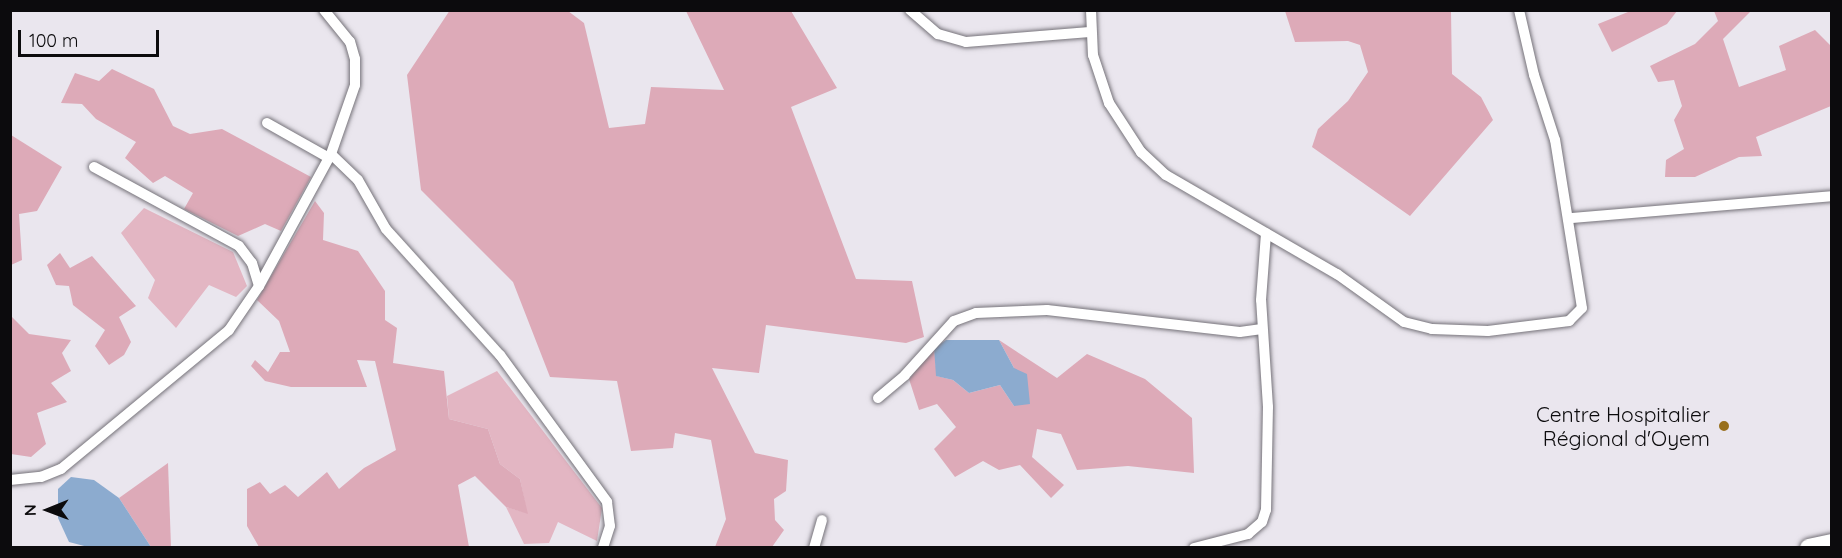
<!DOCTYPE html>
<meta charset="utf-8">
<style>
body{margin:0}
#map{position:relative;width:1842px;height:558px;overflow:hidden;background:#eae6ee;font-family:Quicksand,sans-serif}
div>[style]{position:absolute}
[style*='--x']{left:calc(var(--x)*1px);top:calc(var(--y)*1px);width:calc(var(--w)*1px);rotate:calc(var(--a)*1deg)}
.green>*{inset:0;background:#e3b6c3}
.forest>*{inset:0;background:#ddaab8}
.water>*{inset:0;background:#8cabcf}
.roads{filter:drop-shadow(0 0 2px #76737a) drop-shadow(0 0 2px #76737a)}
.street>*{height:10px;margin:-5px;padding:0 5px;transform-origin:5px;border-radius:5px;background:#fff}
.primary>*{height:18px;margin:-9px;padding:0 9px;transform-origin:9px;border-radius:9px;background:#fff}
.dots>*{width:16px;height:16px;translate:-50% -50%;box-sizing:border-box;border:3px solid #eae6ee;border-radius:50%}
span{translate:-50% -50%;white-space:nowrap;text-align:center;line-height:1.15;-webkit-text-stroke:4.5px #eae6ee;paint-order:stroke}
.poi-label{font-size:21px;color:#0c0b0d}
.right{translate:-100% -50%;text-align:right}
.frame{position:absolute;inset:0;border:12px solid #0c0b0d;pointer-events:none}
.north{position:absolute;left:18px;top:480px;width:60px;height:60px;-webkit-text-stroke:4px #eae6ee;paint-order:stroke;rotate:269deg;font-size:16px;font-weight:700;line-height:24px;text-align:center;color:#0c0b0d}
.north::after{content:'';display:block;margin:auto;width:21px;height:27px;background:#0c0b0d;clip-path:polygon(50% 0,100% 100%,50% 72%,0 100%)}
.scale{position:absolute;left:18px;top:30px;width:141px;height:27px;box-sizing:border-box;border:3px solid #0c0b0d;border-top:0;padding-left:8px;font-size:18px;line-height:21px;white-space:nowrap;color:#0c0b0d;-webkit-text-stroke:4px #eae6ee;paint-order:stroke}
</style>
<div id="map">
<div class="green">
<i style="clip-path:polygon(144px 208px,233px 252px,247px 286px,236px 297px,209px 285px,176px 328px,148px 298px,155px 280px,121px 233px)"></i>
<i style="clip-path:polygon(497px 371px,602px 508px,597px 541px,558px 522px,549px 543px,524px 544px,506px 507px,527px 513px,520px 479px,500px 464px,488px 429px,449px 419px,447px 396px)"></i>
</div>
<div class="forest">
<i style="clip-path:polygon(450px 10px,568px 11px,584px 23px,609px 128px,645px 124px,651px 87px,724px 90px,686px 11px,791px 11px,837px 88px,791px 107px,856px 279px,912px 281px,924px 337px,906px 343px,766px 325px,759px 373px,712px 368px,755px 453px,788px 460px,786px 491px,774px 499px,775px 520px,784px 530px,772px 547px,715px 547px,726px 519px,711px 440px,675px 433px,673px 448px,631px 451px,617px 381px,550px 377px,513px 282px,421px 190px,407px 75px)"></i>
<i style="clip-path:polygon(1633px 10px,1677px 11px,1667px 24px,1612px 52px,1598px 24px)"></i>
<i style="clip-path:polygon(1285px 11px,1451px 11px,1452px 74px,1481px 97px,1493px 120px,1410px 216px,1312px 147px,1318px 129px,1348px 101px,1368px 72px,1360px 45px,1348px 41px,1295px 42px)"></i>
<i style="clip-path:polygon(1714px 11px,1750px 12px,1723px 39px,1739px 87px,1786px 70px,1779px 46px,1815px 30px,1831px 46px,1831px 106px,1756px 137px,1762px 156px,1739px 157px,1695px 177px,1665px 177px,1666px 160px,1684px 149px,1674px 120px,1682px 106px,1674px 80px,1658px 82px,1650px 66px,1695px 44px,1718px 21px)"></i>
<i style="clip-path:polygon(112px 69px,154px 89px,173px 126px,190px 134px,222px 129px,311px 177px,281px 231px,265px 224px,238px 236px,184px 209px,193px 193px,165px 176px,153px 183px,125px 158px,136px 142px,96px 119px,82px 104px,61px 103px,75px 73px,99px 81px)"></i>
<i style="clip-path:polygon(11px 135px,62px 167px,37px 211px,19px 214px,22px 260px,11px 265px)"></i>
<i style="clip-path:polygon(315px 201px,324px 213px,323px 240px,358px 251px,385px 291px,385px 320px,397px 328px,393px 363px,444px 371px,449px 419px,488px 429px,500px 464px,520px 479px,528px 514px,506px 507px,475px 476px,458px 485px,469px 547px,259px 547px,247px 526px,247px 489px,260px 482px,270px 494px,285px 485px,298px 497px,327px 472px,339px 489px,364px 468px,396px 450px,375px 361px,357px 360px,367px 387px,291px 387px,265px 381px,251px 366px,255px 360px,268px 372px,280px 352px,290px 352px,279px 321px,257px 300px)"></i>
<i style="clip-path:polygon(60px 253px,70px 268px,92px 256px,136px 306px,119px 317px,131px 342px,124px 355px,109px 365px,95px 346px,105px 330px,73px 305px,69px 286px,56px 285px,47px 265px)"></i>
<i style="clip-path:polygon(11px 316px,29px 334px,71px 340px,62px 353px,71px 371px,51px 383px,67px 402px,37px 413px,46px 444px,31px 457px,11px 454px)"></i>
<i style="clip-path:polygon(999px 340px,1057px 378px,1087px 354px,1145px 379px,1192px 418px,1194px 473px,1128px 466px,1077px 470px,1061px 434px,1037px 429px,1032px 457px,1064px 485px,1051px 498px,1020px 465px,999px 470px,983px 461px,955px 477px,934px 449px,956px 427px,937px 404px,919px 410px,909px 379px,934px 348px,937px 376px,953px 380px,969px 393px,1000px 385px,1014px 406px,1014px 368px)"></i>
<i style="clip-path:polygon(168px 463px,171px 547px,151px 547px,119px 498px)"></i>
</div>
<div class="water">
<i style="clip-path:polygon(946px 340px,999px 340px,1014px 368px,1027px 374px,1030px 404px,1014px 406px,1000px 385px,969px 393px,953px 380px,936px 376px,934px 348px)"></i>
<i style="clip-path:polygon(71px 477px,94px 480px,119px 498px,151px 547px,88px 547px,69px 542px,58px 518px,58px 489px)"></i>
</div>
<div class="roads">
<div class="street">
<i style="--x:910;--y:10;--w:37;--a:41"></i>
<i style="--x:938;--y:34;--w:29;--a:16"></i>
<i style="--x:966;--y:42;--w:124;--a:-4.6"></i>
<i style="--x:1091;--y:10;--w:45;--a:87.5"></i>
<i style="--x:1093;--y:55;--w:51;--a:71.6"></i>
<i style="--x:1109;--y:103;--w:59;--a:56.9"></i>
<i style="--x:1141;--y:152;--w:34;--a:43"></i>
<i style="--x:1166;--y:175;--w:198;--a:30.1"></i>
<i style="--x:1337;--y:274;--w:82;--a:35.6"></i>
<i style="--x:1404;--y:322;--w:29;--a:14"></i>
<i style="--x:1432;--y:329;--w:56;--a:2"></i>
<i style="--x:1488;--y:331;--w:82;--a:-7"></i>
<i style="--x:1569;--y:321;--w:18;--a:-45"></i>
<i style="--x:1582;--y:308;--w:170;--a:-99.1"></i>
<i style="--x:1555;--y:140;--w:68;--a:-107.9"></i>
<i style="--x:1534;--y:75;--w:67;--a:-103"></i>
<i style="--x:267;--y:123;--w:71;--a:29.4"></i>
<i style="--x:331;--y:154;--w:37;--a:44"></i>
<i style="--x:358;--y:180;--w:56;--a:60.3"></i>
<i style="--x:386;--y:229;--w:170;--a:47.9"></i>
<i style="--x:500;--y:355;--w:182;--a:53.9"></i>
<i style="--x:607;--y:502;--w:24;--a:83"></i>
<i style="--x:610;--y:526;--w:23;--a:108"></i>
<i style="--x:94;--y:167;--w:165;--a:28.6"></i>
<i style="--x:239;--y:246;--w:21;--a:53"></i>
<i style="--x:252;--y:263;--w:24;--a:73"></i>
<i style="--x:1571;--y:218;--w:262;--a:-4.8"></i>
<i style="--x:878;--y:398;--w:35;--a:-40"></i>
<i style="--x:905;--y:375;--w:73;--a:-47.8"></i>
<i style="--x:954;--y:321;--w:23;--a:-20"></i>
<i style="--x:976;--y:313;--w:71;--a:-2.4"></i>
<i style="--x:1047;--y:310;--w:194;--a:6.5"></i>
<i style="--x:1240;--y:332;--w:22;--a:-8"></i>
<i style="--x:10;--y:480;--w:31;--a:-6"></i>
<i style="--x:41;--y:477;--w:22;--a:-22"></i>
<i style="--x:61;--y:469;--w:218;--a:-39.6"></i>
<i style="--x:229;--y:330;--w:53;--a:-55.7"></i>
<i style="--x:259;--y:286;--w:150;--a:-61.4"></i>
<i style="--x:331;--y:154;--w:73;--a:-70.8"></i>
<i style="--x:355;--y:85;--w:26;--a:-90"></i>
<i style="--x:355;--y:59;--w:18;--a:-106"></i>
<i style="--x:350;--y:42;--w:41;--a:-129.1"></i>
<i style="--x:814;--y:548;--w:29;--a:-74"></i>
<i style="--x:1194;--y:548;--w:56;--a:-14.5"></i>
<i style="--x:1248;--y:534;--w:18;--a:-41"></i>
<i style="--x:1262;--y:522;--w:13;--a:-72"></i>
<i style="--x:1266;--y:510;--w:103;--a:-88.9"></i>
<i style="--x:1268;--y:407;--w:107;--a:-93.7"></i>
<i style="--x:1261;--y:300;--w:67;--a:-85.7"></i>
</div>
<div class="primary">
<i style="--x:1809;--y:548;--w:24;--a:-12"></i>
</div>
</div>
<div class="dots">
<i style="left:1724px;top:426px;background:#986f1c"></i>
</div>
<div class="poi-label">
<span class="right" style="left:1710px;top:426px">Centre Hospitalier<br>Régional d'Oyem</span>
</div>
<div class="frame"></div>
<div class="north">N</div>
<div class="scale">100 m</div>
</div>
